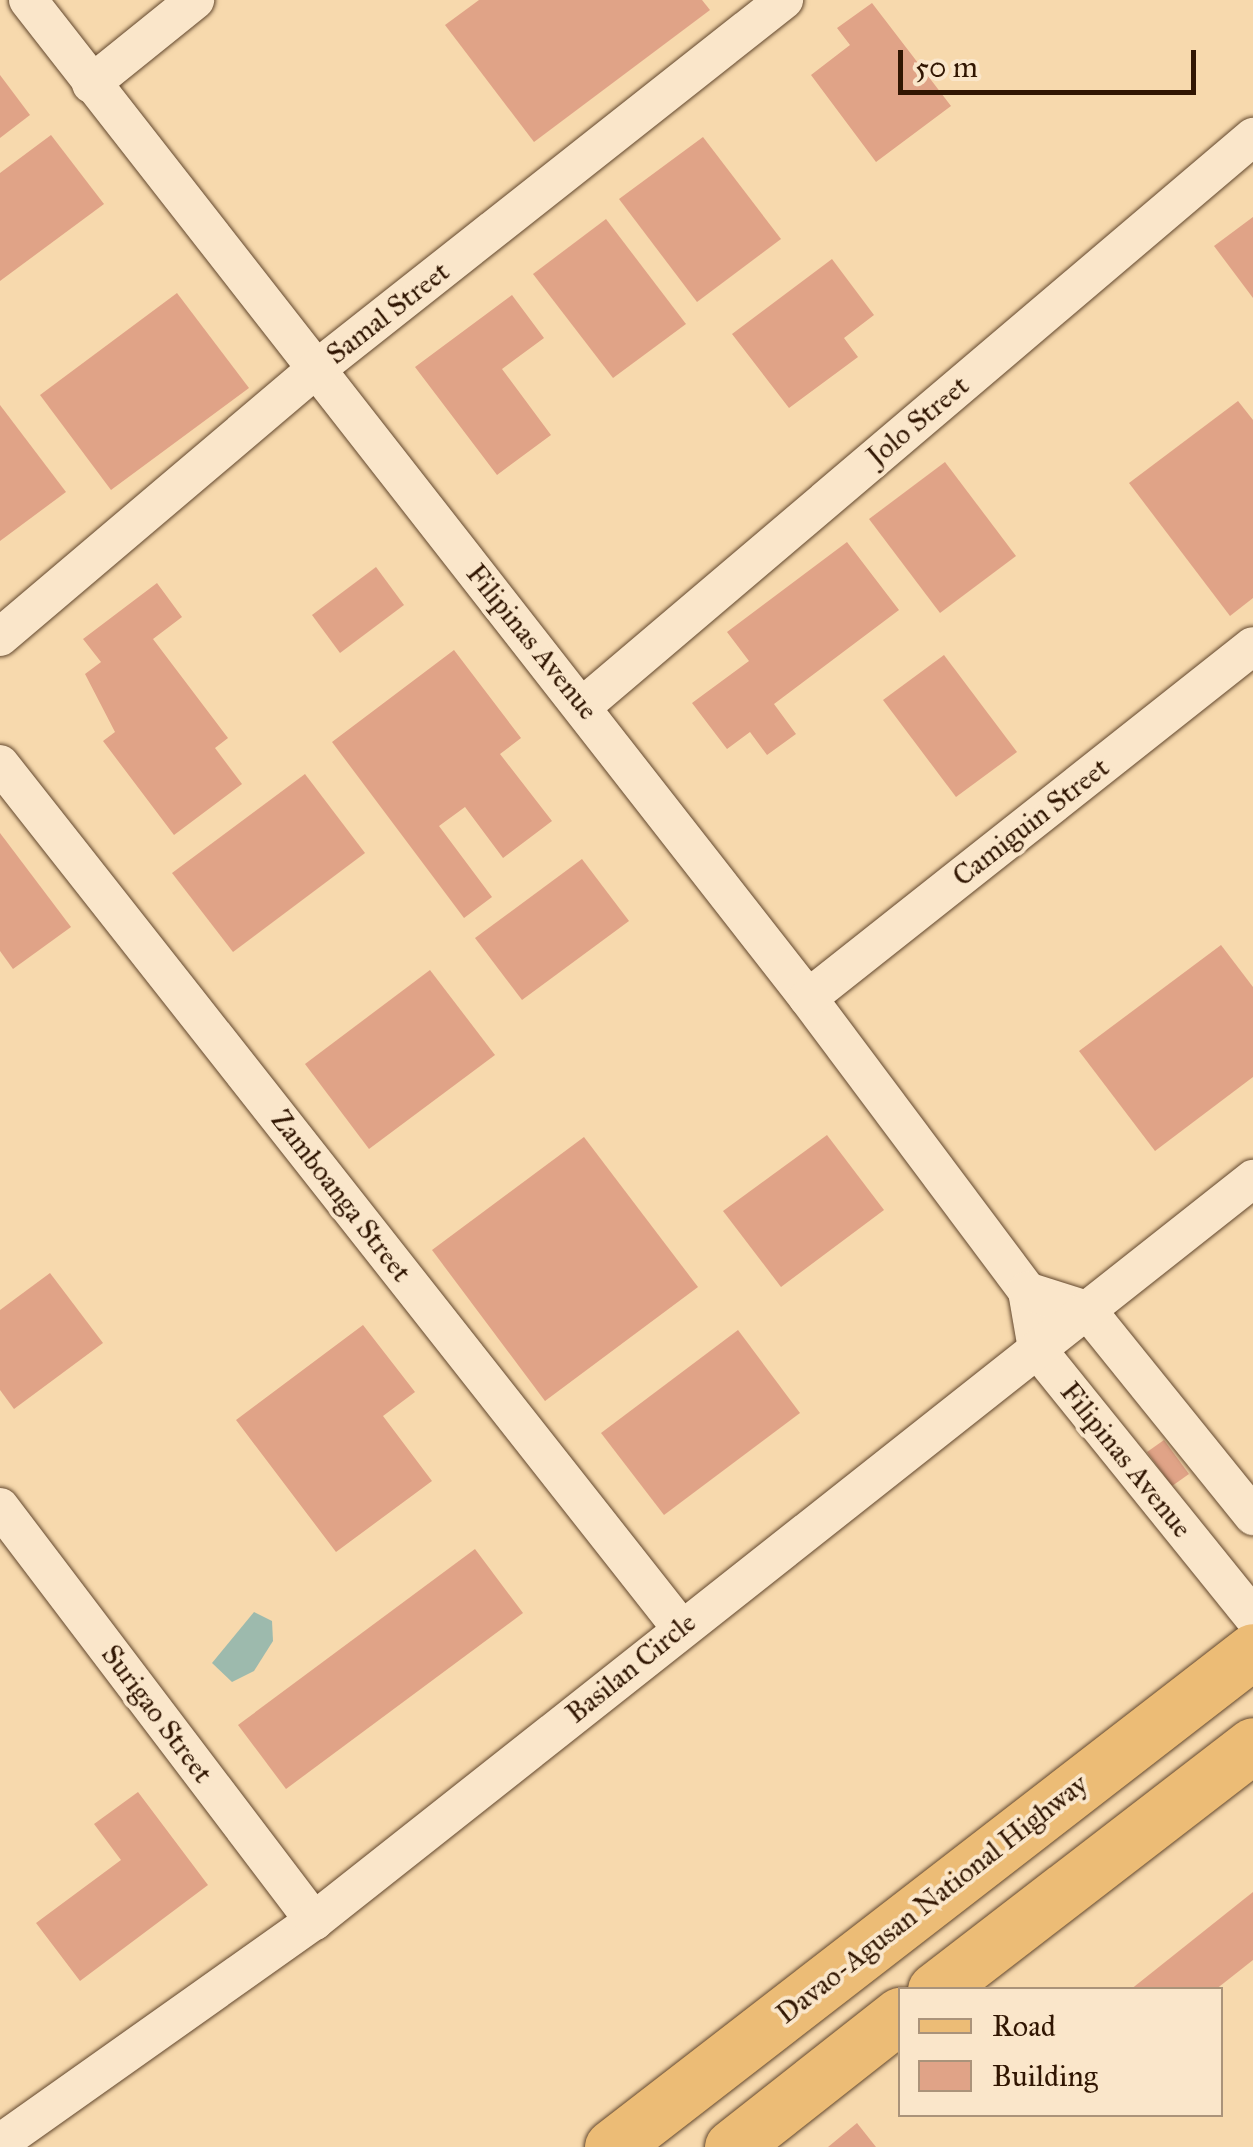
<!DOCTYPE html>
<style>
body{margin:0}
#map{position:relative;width:1253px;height:2147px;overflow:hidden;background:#f7d9ad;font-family:"IM FELL Great Primer",serif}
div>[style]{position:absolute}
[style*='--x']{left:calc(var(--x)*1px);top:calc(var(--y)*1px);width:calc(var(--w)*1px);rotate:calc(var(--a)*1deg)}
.water>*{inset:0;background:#9dbaad}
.building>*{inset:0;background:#e0a387}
.roads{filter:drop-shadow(0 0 2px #62472d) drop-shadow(0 0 2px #62472d)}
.street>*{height:38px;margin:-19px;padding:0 19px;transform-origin:19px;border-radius:19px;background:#fae6ca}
.primary>*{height:55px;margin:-27.5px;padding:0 27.5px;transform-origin:27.5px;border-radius:27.5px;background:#ecbc76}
span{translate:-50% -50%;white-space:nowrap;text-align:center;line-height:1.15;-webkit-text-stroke:8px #fae6ca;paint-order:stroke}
.street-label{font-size:28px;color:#311602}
.legend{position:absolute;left:898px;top:1987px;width:325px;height:130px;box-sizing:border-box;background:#fae6ca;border:2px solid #aa937a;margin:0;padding:12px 18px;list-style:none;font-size:30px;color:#311602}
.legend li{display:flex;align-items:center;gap:20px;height:50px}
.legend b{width:50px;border:2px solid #aa937a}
.scale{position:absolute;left:898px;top:50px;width:298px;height:45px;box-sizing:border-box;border:5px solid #311602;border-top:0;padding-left:12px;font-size:30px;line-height:35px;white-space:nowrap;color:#311602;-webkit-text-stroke:8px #fae6ca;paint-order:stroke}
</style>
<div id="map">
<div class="water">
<i style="clip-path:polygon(254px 1612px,272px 1621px,273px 1641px,254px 1671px,232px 1682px,212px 1663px)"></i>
</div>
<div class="building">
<i style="clip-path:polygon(479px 0,702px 0,710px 10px,534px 142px,445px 25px)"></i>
<i style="clip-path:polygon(872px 3px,951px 106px,876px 162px,811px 75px,850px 45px,837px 28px)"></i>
<i style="clip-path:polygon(0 75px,30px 115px,0 138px)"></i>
<i style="clip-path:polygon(51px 135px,104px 204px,0 281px,0 173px)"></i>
<i style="clip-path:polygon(703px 137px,781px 239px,697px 302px,619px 199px)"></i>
<i style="clip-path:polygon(1253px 217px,1253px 298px,1214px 246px)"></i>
<i style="clip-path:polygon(606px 219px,686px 324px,613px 378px,533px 274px)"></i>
<i style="clip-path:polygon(832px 259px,874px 315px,844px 338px,858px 357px,789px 408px,732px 334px)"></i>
<i style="clip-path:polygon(177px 293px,249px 388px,111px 490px,40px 395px)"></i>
<i style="clip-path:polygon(512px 295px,544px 338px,502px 369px,551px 435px,497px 475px,415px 367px)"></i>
<i style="clip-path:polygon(1238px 401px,1253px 420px,1253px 598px,1230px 616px,1129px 483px)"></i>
<i style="clip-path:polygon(0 405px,66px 492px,0 541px)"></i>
<i style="clip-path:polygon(945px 462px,1016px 556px,940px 613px,869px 519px)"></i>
<i style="clip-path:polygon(847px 542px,899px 610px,774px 704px,796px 734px,767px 755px,750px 732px,727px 749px,692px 703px,749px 661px,727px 632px)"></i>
<i style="clip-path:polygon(376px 567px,404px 605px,340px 653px,312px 615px)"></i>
<i style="clip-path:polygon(157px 583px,182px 617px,153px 639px,228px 738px,215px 748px,242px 784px,174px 835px,103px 741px,115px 732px,85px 674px,101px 662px,83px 639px)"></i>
<i style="clip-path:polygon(454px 650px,521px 738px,500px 754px,552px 821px,503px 858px,465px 807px,439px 826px,492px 897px,464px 918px,332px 742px)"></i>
<i style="clip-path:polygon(944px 655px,1017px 752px,956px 797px,883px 700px)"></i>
<i style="clip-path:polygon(305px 774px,365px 853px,233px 952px,172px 873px)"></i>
<i style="clip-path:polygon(0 833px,71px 927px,13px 969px,0 951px)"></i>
<i style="clip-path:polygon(582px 859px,629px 921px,522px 1000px,475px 938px)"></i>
<i style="clip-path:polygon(1221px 945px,1253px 987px,1253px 1077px,1155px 1151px,1079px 1051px)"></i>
<i style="clip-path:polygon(430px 970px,495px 1055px,369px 1149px,305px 1064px)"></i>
<i style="clip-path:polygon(827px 1135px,884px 1210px,781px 1287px,723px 1211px)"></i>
<i style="clip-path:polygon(584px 1137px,698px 1287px,545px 1401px,432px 1250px)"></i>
<i style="clip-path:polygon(50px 1273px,103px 1343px,14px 1409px,0 1390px,0 1310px)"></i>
<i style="clip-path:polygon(363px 1325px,415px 1392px,383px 1416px,432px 1481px,336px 1552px,236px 1420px)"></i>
<i style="clip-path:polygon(738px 1330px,800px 1413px,664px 1515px,601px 1433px)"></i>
<i style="clip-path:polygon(1164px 1440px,1189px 1474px,1172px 1486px,1147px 1452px)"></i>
<i style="clip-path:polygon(475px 1549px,523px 1613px,286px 1789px,238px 1725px)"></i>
<i style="clip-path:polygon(138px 1792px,208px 1885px,80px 1981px,36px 1923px,121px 1860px,94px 1824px)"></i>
<i style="clip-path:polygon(1253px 1892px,1253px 1960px,1215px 1990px,1130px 1990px)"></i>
<i style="clip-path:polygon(857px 2123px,876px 2147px,828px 2147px)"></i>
</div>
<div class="roads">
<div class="street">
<i style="--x:28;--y:0;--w:1267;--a:51.99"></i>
<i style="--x:808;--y:998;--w:366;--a:53.2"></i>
<i style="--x:1027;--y:1291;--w:59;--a:80.2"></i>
<i style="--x:1037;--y:1349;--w:344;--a:51.1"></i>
<i style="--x:91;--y:84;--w:134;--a:-38.9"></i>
<i style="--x:0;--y:637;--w:412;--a:-40.3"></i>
<i style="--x:314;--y:371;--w:599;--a:-38.29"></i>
<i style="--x:584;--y:705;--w:878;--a:-40.33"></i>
<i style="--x:0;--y:764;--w:1100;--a:51.76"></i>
<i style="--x:808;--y:998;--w:567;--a:-38.34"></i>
<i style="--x:1027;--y:1291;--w:63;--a:17.6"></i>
<i style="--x:1087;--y:1310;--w:265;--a:51.1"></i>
<i style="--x:0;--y:1507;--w:520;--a:52.82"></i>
<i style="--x:0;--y:2143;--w:385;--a:-35.3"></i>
<i style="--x:314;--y:1921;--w:1197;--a:-38.32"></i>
</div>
<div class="primary">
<i style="--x:935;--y:1990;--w:401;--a:-37.6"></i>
<i style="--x:612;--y:2147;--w:810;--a:-37.73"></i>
<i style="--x:732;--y:2147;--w:214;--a:-38.2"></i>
</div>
</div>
<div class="street-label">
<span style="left:388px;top:313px;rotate:-38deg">Samal Street</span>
<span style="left:918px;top:421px;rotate:-40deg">Jolo Street</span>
<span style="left:532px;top:642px;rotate:51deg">Filipinas Avenue</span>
<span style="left:1031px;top:822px;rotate:-38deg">Camiguin Street</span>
<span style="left:341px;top:1196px;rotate:52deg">Zamboanga Street</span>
<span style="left:1126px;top:1460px;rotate:51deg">Filipinas Avenue</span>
<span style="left:631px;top:1668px;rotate:-39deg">Basilan Circle</span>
<span style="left:157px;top:1714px;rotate:53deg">Surigao Street</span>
<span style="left:932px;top:1899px;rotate:-38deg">Davao-Agusan National Highway</span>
</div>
<ul class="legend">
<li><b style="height:12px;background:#ecbc76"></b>Road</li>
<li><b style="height:28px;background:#e0a387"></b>Building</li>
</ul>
<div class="scale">50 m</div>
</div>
